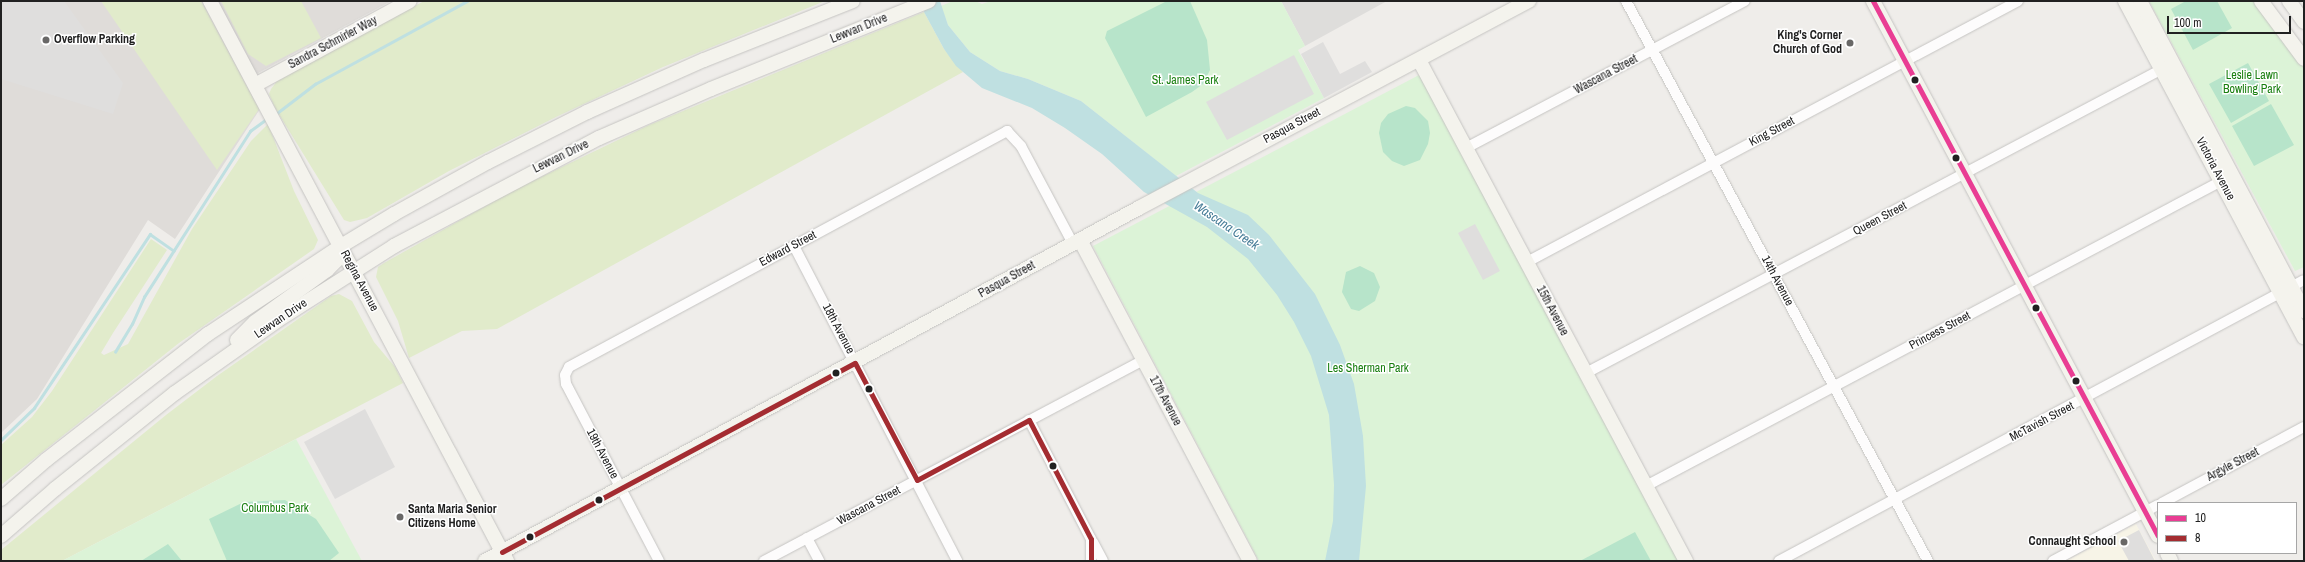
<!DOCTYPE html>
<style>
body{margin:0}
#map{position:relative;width:2305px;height:562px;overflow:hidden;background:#efedea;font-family:"Archivo Narrow",sans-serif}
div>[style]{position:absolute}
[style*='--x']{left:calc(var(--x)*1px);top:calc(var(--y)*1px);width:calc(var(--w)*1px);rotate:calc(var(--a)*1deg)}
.residential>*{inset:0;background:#dedddb}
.education>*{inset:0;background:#f7f4e7}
.airport>*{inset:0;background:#dfdcd9}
.grass>*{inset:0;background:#e1ebcb}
.park>*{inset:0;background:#dcf3d7}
.pitch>*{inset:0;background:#b7e4ca}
.parking>*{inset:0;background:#dfdedd}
.water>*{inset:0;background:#bfe0e1}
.stream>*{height:2.5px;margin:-1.25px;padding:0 1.25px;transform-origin:1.25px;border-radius:1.25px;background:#bfe0e1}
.roads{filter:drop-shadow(0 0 1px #c5c4c2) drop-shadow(0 0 1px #c5c4c2)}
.street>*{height:10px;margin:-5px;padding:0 5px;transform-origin:5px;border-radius:5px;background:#fdfcfc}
.secondary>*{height:14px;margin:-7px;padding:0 7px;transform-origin:7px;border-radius:7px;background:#f4f3ed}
.bus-1>*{height:5px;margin:-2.5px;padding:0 2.5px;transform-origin:2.5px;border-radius:2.5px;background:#e93d93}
.bus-2>*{height:5px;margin:-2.5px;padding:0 2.5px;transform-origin:2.5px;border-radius:2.5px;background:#a42c31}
.dots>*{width:11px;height:11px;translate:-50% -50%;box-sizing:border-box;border:2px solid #fff;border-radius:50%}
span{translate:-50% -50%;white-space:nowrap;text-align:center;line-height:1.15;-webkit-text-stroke:3px #fff;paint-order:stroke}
.street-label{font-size:12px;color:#212121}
.poi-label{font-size:12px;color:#212121;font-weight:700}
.right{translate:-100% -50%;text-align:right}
.left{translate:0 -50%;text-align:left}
.park-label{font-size:12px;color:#197f10}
.water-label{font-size:13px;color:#467c97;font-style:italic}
.frame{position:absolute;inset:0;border:2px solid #212121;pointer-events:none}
.legend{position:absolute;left:2157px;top:502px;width:140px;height:52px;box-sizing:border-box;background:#fff;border:1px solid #a6a6a6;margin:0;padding:5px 7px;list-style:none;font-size:12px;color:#212121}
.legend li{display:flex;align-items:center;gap:8px;height:20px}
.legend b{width:20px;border:1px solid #a6a6a6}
.scale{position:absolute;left:2167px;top:16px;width:124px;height:18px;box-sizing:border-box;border:2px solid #212121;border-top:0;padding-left:5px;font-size:12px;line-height:14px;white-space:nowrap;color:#212121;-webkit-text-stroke:3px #fff;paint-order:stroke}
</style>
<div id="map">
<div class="residential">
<i style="clip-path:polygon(1281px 1px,1387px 1px,1305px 46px)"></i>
</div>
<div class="education">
<i style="clip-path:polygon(2136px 524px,2156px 561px,2066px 561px)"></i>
</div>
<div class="airport">
<i style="clip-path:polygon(1px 1px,391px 1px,245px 80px,260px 109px,175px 239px,148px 220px,37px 399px,1px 433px)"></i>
</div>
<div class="grass">
<i style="clip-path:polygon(101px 1px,201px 1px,259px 109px,217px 170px)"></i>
<i style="clip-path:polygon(221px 1px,301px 1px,321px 38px,266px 66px,248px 54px)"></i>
<i style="clip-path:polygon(424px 1px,825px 1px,663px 67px,556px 117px,449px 171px,367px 218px,350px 222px,344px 220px,275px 108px,269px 94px,271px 89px,277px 81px)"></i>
<i style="clip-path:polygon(924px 12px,944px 49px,963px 72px,497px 329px,462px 331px,409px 358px,398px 321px,376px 277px,378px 267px,384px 263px,512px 191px,649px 125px)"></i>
<i style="clip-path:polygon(268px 124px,294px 191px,318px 240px,314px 249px,179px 343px,1px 485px,1px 445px,32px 417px,52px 391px,151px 239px,167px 250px,113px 333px,101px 353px,104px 355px,128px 344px,192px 229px,251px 141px)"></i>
<i style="clip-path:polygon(339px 294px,352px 301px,374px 342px,395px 367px,403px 383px,62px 561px,1px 561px,1px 550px,166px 415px,217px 376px,331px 296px)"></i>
</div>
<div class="park">
<i style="clip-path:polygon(953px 1px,975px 1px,982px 4px,991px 1px,1281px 1px,1305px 46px,1298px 50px,1324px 98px,1176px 176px,1081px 101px,1028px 79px,1000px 71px,970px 52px,948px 25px,941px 6px)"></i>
<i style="clip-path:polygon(2149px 1px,2254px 1px,2304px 68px,2304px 267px,2295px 271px)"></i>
<i style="clip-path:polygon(1421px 74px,1682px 561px,1259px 561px,1093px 246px)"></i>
<i style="clip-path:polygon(296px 439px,362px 561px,62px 561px)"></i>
</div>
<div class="pitch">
<i style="clip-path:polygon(1167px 1px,1190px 1px,1207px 40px,1210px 70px,1203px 84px,1192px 92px,1146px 117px,1105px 38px,1107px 31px)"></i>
<i style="clip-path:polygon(2186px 1px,2217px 1px,2232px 28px,2193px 50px,2171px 9px)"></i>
<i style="clip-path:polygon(2248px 63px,2269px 101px,2231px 123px,2209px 84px)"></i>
<i style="clip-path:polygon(2271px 104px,2294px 145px,2254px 166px,2232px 126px)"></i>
<i style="clip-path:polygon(1406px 106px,1415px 108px,1428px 121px,1430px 133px,1428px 144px,1420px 160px,1404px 166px,1392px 161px,1383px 152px,1379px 133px,1381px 123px,1388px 114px)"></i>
<i style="clip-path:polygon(1360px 266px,1374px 273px,1380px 287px,1375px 301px,1359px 311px,1351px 309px,1342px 292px,1346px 272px)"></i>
<i style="clip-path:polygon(285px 500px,316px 519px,339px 553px,329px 561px,227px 561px,209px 519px,244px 502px)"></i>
<i style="clip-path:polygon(1635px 532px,1651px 561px,1580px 561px)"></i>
<i style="clip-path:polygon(168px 544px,182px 561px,141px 561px)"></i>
</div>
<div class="parking">
<i style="clip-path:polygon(1px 1px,64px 1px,123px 83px,113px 114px,1px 79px)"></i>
<i style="clip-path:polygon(1323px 42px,1340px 74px,1365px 61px,1372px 72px,1324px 98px,1301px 54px)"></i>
<i style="clip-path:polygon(1294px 55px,1314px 94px,1227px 140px,1206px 102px)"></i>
<i style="clip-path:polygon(1475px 224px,1500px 271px,1483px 280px,1458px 233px)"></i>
<i style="clip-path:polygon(365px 409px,395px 467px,335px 499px,304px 442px)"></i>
<i style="clip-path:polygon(2139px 530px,2155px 561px,2129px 561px,2118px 541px)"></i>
</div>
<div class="water">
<i style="clip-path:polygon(922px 1px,940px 1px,948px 25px,970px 52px,1000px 71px,1028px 79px,1081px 101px,1198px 193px,1248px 215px,1269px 235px,1315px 294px,1340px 345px,1354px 384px,1363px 436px,1366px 486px,1359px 561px,1325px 561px,1333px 521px,1334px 485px,1329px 415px,1311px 356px,1294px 322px,1277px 295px,1248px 259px,1207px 227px,1144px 192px,1102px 154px,1065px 128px,1032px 108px,982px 88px,956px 66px,944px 49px,924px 12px)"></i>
</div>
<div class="stream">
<i style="--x:277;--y:113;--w:48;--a:-37.3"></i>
<i style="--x:315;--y:84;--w:173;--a:-28.6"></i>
<i style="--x:115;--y:352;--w:33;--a:-59"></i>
<i style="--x:132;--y:324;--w:30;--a:-66"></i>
<i style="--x:144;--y:297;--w:197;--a:-57.4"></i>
<i style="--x:250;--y:131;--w:19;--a:-36"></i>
<i style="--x:1;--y:440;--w:46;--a:-44.1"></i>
<i style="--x:34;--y:408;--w:209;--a:-56.3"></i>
<i style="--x:150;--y:234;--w:29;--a:35"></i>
</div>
<div class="roads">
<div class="street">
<i style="--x:1626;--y:1;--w:636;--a:61.66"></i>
<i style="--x:1466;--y:148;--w:315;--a:-27.8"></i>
<i style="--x:794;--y:246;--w:355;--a:62.6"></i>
<i style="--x:1527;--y:262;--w:556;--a:-27.99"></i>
<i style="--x:1586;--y:373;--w:656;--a:-27.82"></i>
<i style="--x:1029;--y:420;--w:134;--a:62.5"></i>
<i style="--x:1091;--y:539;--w:22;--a:90"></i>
<i style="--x:1646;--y:486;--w:658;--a:-27.93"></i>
<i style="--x:2162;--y:503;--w:161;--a:-28.2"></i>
<i style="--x:807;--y:538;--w:26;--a:62"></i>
<i style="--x:1093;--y:542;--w:21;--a:62"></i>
<i style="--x:659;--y:561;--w:200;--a:-117.7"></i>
<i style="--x:566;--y:384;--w:9;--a:-96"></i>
<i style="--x:565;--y:375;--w:9;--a:-63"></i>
<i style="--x:569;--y:367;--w:498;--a:-28.3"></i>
<i style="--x:1007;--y:131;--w:21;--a:47"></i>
<i style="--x:1021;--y:146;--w:111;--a:62"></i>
<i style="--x:764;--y:561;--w:429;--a:-27.9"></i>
<i style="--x:1779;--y:561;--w:595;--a:-28.16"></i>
<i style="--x:2053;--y:561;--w:119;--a:-28.1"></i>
</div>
<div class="secondary">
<i style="--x:210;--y:1;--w:634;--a:62.06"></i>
<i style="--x:1873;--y:1;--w:606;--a:61.96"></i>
<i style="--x:2125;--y:1;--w:381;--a:62"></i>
<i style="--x:2140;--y:1;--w:351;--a:62.1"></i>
<i style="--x:2261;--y:1;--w:72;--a:53.4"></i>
<i style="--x:2289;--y:1;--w:26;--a:54"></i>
<i style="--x:1419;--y:60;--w:568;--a:61.95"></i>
<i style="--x:255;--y:85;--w:176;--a:-28.5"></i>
<i style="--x:1080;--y:240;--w:363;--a:62.1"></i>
<i style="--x:237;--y:340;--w:25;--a:-45"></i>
<i style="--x:255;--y:322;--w:89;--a:-35.8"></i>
<i style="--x:327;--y:270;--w:14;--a:-45"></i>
<i style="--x:337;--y:260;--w:15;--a:-74"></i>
<i style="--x:1;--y:499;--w:60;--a:-40.9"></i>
<i style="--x:46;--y:460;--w:205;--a:-37.9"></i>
<i style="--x:208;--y:334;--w:159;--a:-33.5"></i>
<i style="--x:341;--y:246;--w:62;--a:-31.1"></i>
<i style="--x:394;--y:214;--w:107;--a:-29"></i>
<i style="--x:488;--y:162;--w:111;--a:-26.8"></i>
<i style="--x:587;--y:112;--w:128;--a:-24"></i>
<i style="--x:704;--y:60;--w:160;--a:-21.6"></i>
<i style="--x:1;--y:536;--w:72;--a:-41"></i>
<i style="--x:55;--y:489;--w:154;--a:-38.7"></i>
<i style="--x:175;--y:393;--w:126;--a:-35.3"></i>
<i style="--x:278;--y:320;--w:138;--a:-32.5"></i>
<i style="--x:394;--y:246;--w:232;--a:-27.8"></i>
<i style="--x:599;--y:138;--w:122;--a:-23.6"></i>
<i style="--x:711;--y:89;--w:235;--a:-22"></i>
<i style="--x:2167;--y:553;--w:9;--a:63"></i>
<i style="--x:485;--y:561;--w:743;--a:-28.36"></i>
<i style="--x:1139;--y:208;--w:442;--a:-28"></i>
</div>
</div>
<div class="bus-1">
<i style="--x:1873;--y:1;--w:606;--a:61.96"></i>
</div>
<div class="bus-2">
<i style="--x:855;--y:363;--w:132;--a:62.1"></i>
<i style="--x:1029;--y:420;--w:134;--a:62.5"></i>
<i style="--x:1091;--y:539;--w:22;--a:90"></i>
<i style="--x:917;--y:480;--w:127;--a:-28.2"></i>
<i style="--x:502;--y:552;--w:400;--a:-28.2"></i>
</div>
<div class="dots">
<i style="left:46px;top:40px;background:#696867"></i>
<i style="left:1850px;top:43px;background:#696867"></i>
<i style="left:1915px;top:80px;background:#212121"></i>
<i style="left:1956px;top:158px;background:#212121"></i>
<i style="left:2036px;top:308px;background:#212121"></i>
<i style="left:836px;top:373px;background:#212121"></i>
<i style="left:2076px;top:381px;background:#212121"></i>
<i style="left:869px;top:389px;background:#212121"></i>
<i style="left:1053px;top:466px;background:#212121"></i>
<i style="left:599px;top:500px;background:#212121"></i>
<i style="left:400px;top:517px;background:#696867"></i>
<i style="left:530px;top:537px;background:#212121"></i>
<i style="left:2124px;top:542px;background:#696867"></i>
</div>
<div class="street-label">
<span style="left:859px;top:29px;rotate:-22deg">Lewvan Drive</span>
<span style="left:333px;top:43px;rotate:-28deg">Sandra Schmirler Way</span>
<span style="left:1606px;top:75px;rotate:-28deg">Wascana Street</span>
<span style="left:1292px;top:126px;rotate:-28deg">Pasqua Street</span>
<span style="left:1772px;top:132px;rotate:-28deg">King Street</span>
<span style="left:561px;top:157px;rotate:-26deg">Lewvan Drive</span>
<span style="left:2215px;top:169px;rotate:62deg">Victoria Avenue</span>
<span style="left:1880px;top:219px;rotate:-28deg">Queen Street</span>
<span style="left:788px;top:249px;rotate:-28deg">Edward Street</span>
<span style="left:1007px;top:280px;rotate:-29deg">Pasqua Street</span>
<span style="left:359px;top:281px;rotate:62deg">Regina Avenue</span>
<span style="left:1777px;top:281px;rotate:62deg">14th Avenue</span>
<span style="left:1552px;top:311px;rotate:62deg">15th Avenue</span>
<span style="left:281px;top:319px;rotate:-34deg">Lewvan Drive</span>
<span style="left:838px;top:329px;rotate:62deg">18th Avenue</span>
<span style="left:1940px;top:331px;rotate:-28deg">Princess Street</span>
<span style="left:1165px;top:401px;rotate:62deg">17th Avenue</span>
<span style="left:2042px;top:422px;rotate:-28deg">McTavish Street</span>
<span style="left:602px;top:454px;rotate:62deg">19th Avenue</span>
<span style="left:2233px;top:465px;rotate:-28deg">Argyle Street</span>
<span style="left:869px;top:506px;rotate:-28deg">Wascana Street</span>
</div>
<div class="poi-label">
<span class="right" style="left:1842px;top:43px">King's Corner<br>Church of God</span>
<span class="left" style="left:54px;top:40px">Overflow Parking</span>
<span class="left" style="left:408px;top:517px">Santa Maria Senior<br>Citizens Home</span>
<span class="right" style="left:2116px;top:542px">Connaught School</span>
</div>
<div class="park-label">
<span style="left:2252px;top:83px">Leslie Lawn<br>Bowling Park</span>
<span style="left:1185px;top:81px">St. James Park</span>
<span style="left:1368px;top:369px">Les Sherman Park</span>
<span style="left:275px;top:509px">Columbus Park</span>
</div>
<div class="water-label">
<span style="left:1226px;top:226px;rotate:34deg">Wascana Creek</span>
</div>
<div class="frame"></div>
<ul class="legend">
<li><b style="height:5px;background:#e93d93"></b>10</li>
<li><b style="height:5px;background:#a42c31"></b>8</li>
</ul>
<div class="scale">100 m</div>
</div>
